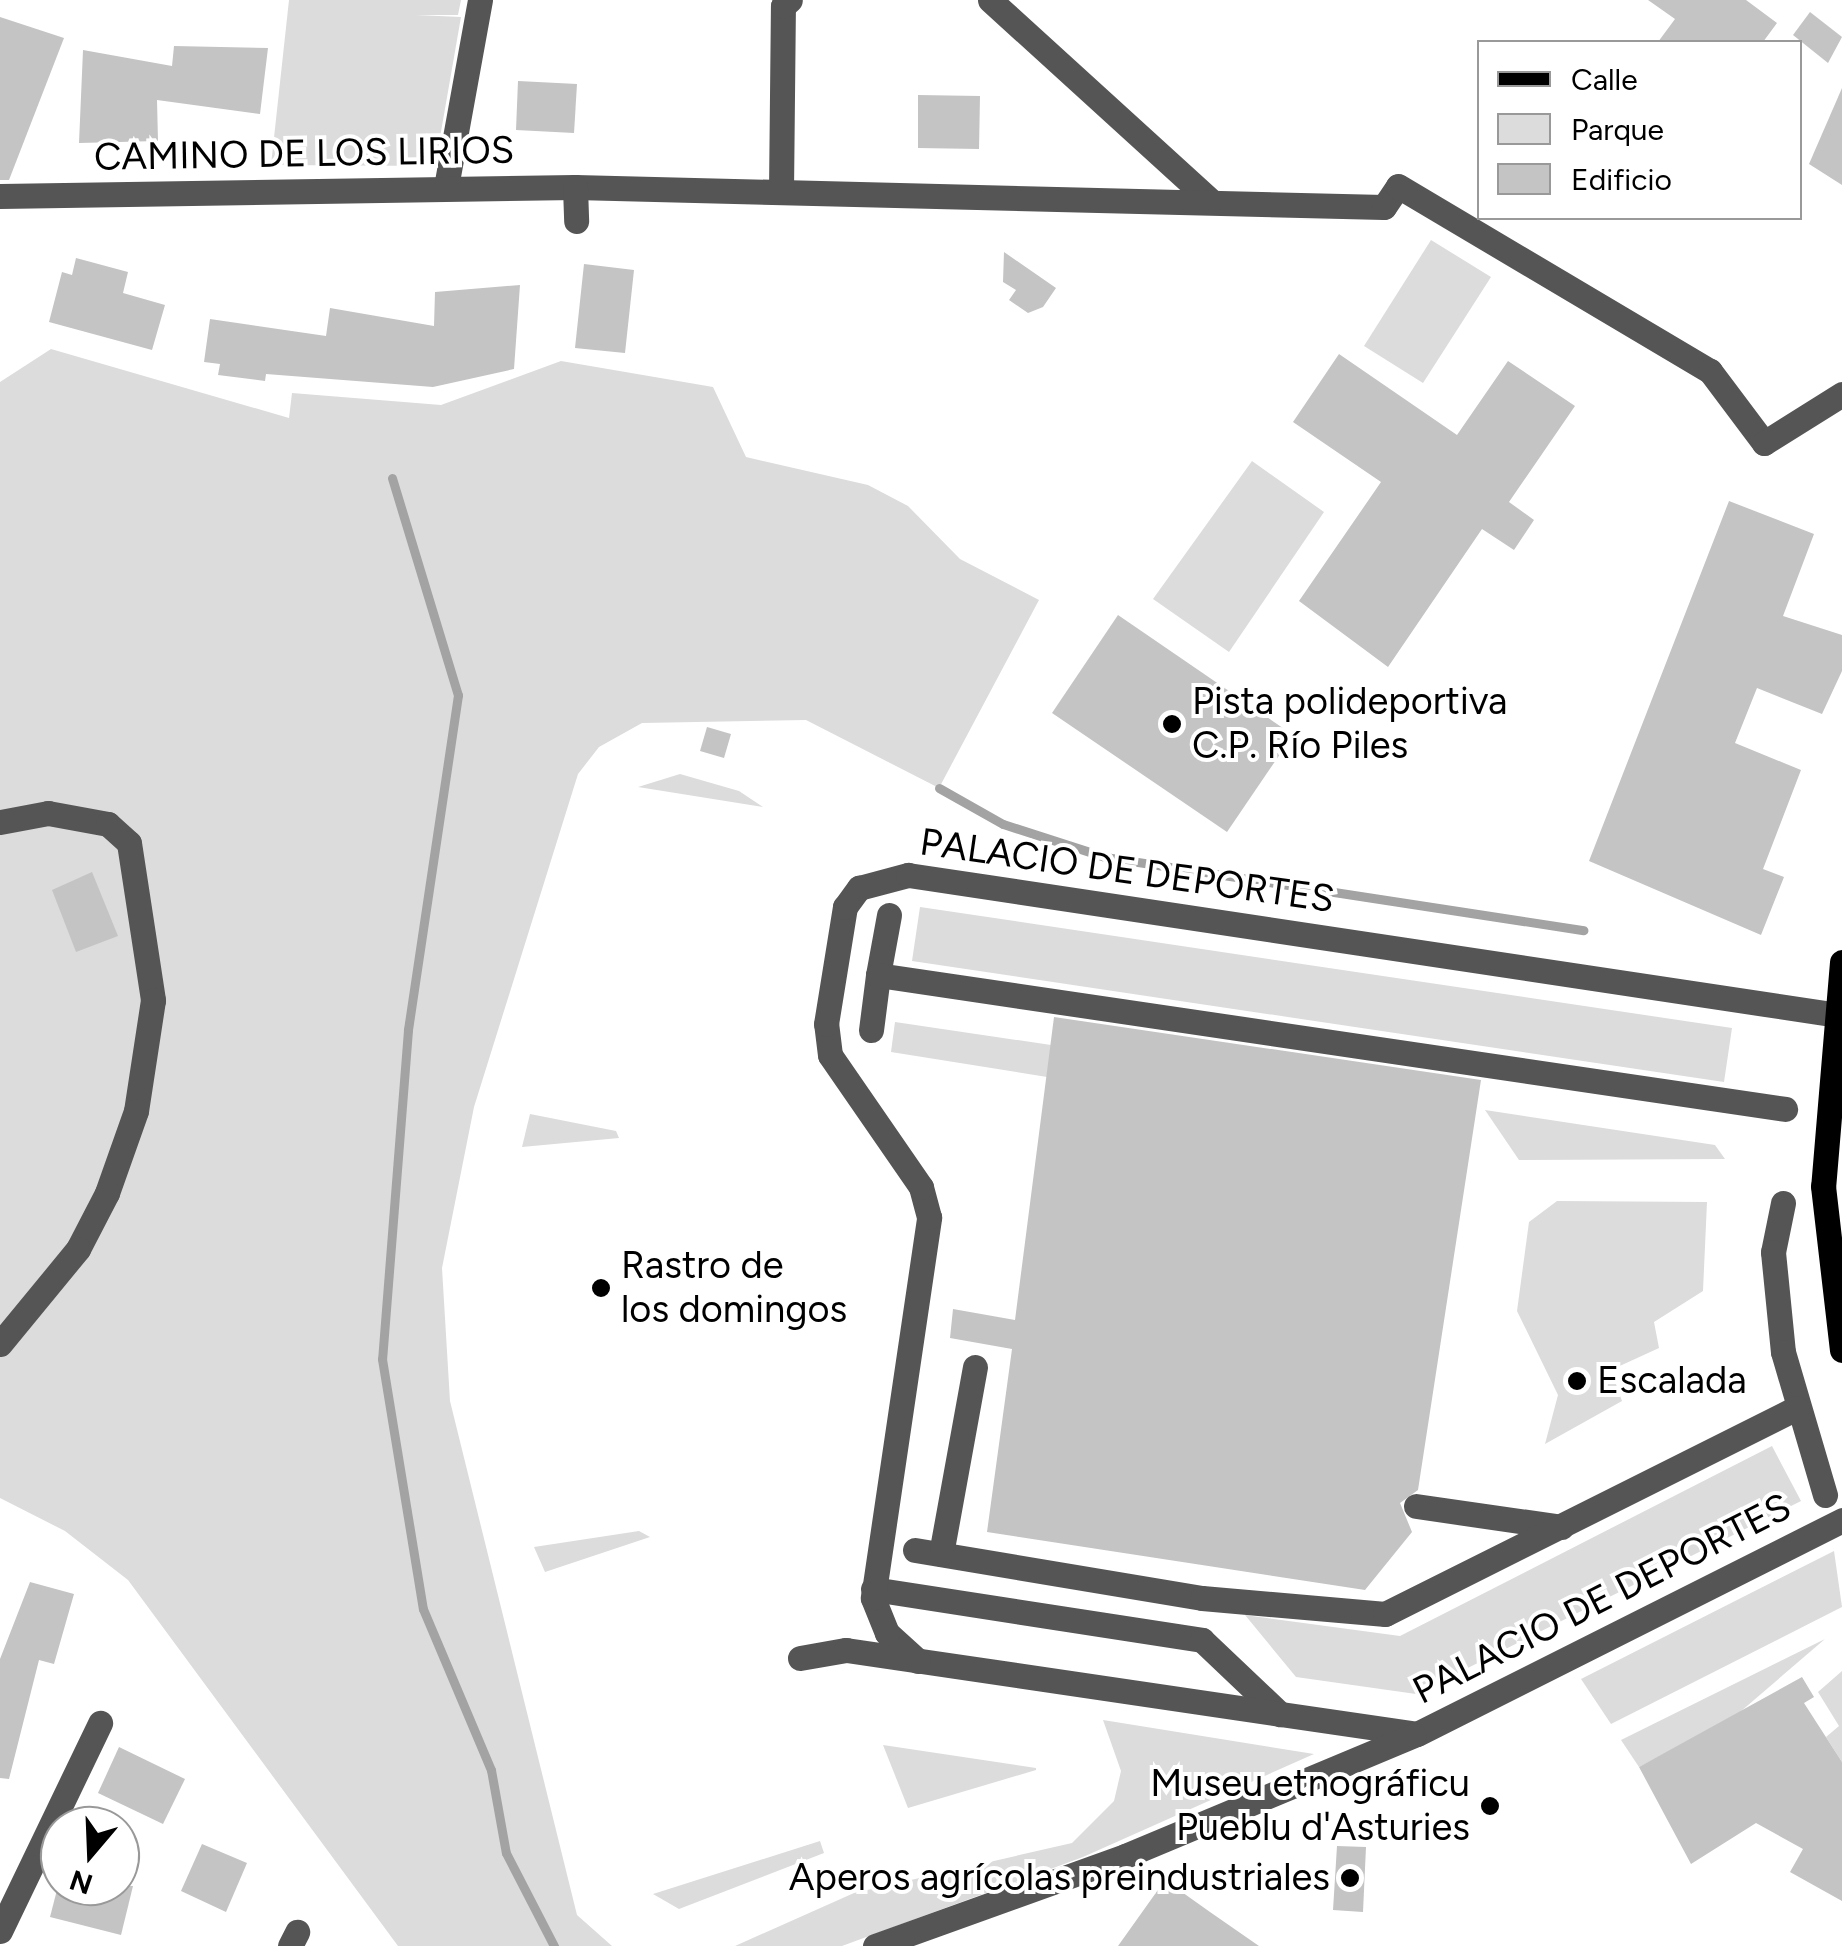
<!DOCTYPE html>
<meta charset="utf-8">
<style>
body{margin:0}
#map{position:relative;width:1842px;height:1946px;overflow:hidden;background:#fff;font-family:Figtree,sans-serif}
div>[style]{position:absolute}
[style*='--x']{left:calc(var(--x)*1px);top:calc(var(--y)*1px);width:calc(var(--w)*1px);rotate:calc(var(--a)*1deg)}
.green>*{inset:0;background:#dcdcdc}
.stream>*{height:9px;margin:-4.5px;padding:0 4.5px;transform-origin:4.5px;border-radius:4.5px;background:#a3a3a3}
.building>*{inset:0;background:#c4c4c4}
.minor>*{height:25px;margin:-12.5px;padding:0 12.5px;transform-origin:12.5px;border-radius:12.5px;background:#555}
.major>*{height:25px;margin:-12.5px;padding:0 12.5px;transform-origin:12.5px;border-radius:12.5px;background:#000}
.dots>*{width:28px;height:28px;translate:-50% -50%;box-sizing:border-box;border:5px solid #fff;border-radius:50%}
span{translate:-50% -50%;white-space:nowrap;text-align:center;line-height:1.15;-webkit-text-stroke:8px #fff;paint-order:stroke}
.street-label{font-size:38px;color:#000}
.poi-label{font-size:38px;color:#000}
.left{translate:0 -50%;text-align:left}
.right{translate:-100% -50%;text-align:right}
.legend{position:absolute;left:1477px;top:40px;width:325px;height:180px;box-sizing:border-box;background:#fff;border:2px solid #999;margin:0;padding:12px 18px;list-style:none;font-size:30px;color:#000}
.legend li{display:flex;align-items:center;gap:20px;height:50px}
.legend b{width:50px;border:2px solid #999}
.north{position:absolute;left:40px;top:1806px;width:100px;height:100px;box-sizing:border-box;background:#fff;border:2px solid #999;border-radius:50%;rotate:199deg;font-size:28px;font-weight:700;line-height:40px;text-align:center;color:#000}
.north::after{content:'';display:block;margin:auto;width:35px;height:45px;background:#000;clip-path:polygon(50% 0,100% 100%,50% 72%,0 100%)}
</style>
<div id="map">
<div class="green">
<i style="clip-path:polygon(289px 0,461px 0,458px 15px,416px 15px,461px 17px,435px 166px,271px 165px)"></i>
<i style="clip-path:polygon(1431px 240px,1491px 277px,1423px 383px,1364px 346px)"></i>
<i style="clip-path:polygon(51px 349px,289px 418px,292px 393px,441px 405px,561px 361px,713px 387px,746px 457px,868px 485px,908px 506px,960px 559px,1039px 600px,939px 788px,806px 720px,642px 723px,599px 747px,578px 774px,474px 1107px,442px 1268px,450px 1401px,577px 1915px,612px 1946px,398px 1946px,128px 1580px,65px 1531px,0 1498px,0 382px)"></i>
<i style="clip-path:polygon(1252px 461px,1324px 512px,1229px 652px,1153px 599px)"></i>
<i style="clip-path:polygon(680px 774px,739px 791px,763px 807px,638px 787px)"></i>
<i style="clip-path:polygon(920px 907px,1732px 1028px,1724px 1082px,912px 961px)"></i>
<i style="clip-path:polygon(895px 1022px,1051px 1045px,1047px 1077px,891px 1052px)"></i>
<i style="clip-path:polygon(1485px 1110px,1715px 1145px,1725px 1159px,1519px 1160px)"></i>
<i style="clip-path:polygon(530px 1114px,616px 1131px,619px 1138px,522px 1147px)"></i>
<i style="clip-path:polygon(1557px 1201px,1707px 1202px,1703px 1291px,1654px 1322px,1659px 1348px,1611px 1370px,1622px 1401px,1545px 1444px,1558px 1395px,1517px 1311px,1529px 1222px)"></i>
<i style="clip-path:polygon(1772px 1446px,1801px 1501px,1416px 1694px,1296px 1677px,1245px 1615px,1400px 1636px)"></i>
<i style="clip-path:polygon(639px 1531px,650px 1537px,545px 1572px,534px 1547px)"></i>
<i style="clip-path:polygon(1834px 1551px,1842px 1607px,1611px 1724px,1581px 1679px)"></i>
<i style="clip-path:polygon(1825px 1639px,1733px 1718px,1639px 1767px,1621px 1740px)"></i>
<i style="clip-path:polygon(1842px 1671px,1842px 1762px,1826px 1737px,1839px 1726px,1818px 1692px)"></i>
<i style="clip-path:polygon(1103px 1720px,1314px 1754px,1083px 1857px,842px 1946px,735px 1946px,854px 1893px,1072px 1843px,1114px 1801px,1121px 1771px)"></i>
<i style="clip-path:polygon(883px 1745px,1036px 1768px,1036px 1770px,908px 1808px)"></i>
<i style="clip-path:polygon(820px 1841px,824px 1853px,679px 1909px,653px 1894px)"></i>
</div>
<div class="stream">
<i style="--x:392;--y:478;--w:227;--a:73.1"></i>
<i style="--x:458;--y:695;--w:339;--a:98.5"></i>
<i style="--x:408;--y:1030;--w:330;--a:94.5"></i>
<i style="--x:382;--y:1359;--w:253;--a:80.7"></i>
<i style="--x:423;--y:1609;--w:175;--a:67.1"></i>
<i style="--x:491;--y:1770;--w:84;--a:79.8"></i>
<i style="--x:506;--y:1853;--w:105;--a:62.7"></i>
<i style="--x:939;--y:788;--w:73;--a:29.4"></i>
<i style="--x:1003;--y:824;--w:107;--a:17.9"></i>
<i style="--x:1105;--y:857;--w:484;--a:8.7"></i>
</div>
<div class="building">
<i style="clip-path:polygon(1648px 0,1746px 0,1777px 23px,1763px 42px,1658px 42px,1675px 19px)"></i>
<i style="clip-path:polygon(1810px 12px,1842px 37px,1828px 63px,1793px 35px)"></i>
<i style="clip-path:polygon(0 17px,64px 38px,9px 180px,0 180px)"></i>
<i style="clip-path:polygon(174px 46px,268px 48px,260px 114px,157px 100px,158px 141px,79px 143px,83px 50px,172px 66px)"></i>
<i style="clip-path:polygon(518px 81px,577px 84px,574px 133px,516px 130px)"></i>
<i style="clip-path:polygon(1842px 88px,1842px 185px,1809px 164px)"></i>
<i style="clip-path:polygon(918px 95px,980px 96px,979px 149px,918px 148px)"></i>
<i style="clip-path:polygon(1004px 252px,1056px 288px,1043px 307px,1028px 313px,1009px 300px,1016px 290px,1003px 282px)"></i>
<i style="clip-path:polygon(76px 258px,128px 272px,123px 293px,165px 305px,152px 350px,49px 322px,62px 272px,72px 275px)"></i>
<i style="clip-path:polygon(584px 264px,634px 270px,625px 353px,575px 348px)"></i>
<i style="clip-path:polygon(520px 285px,514px 369px,433px 387px,266px 374px,265px 381px,218px 375px,220px 364px,204px 362px,210px 319px,326px 336px,330px 308px,434px 326px,435px 292px)"></i>
<i style="clip-path:polygon(1339px 354px,1457px 435px,1508px 361px,1575px 406px,1509px 502px,1534px 520px,1514px 550px,1482px 529px,1388px 667px,1299px 601px,1381px 482px,1293px 422px)"></i>
<i style="clip-path:polygon(1729px 501px,1814px 534px,1783px 616px,1842px 635px,1842px 671px,1822px 714px,1757px 688px,1735px 743px,1801px 770px,1763px 869px,1784px 877px,1761px 935px,1589px 861px)"></i>
<i style="clip-path:polygon(1118px 615px,1293px 735px,1227px 832px,1052px 713px)"></i>
<i style="clip-path:polygon(707px 727px,731px 734px,724px 758px,700px 751px)"></i>
<i style="clip-path:polygon(92px 872px,118px 936px,76px 952px,52px 890px)"></i>
<i style="clip-path:polygon(1054px 1017px,1481px 1080px,1418px 1490px,1400px 1503px,1412px 1532px,1365px 1590px,987px 1532px,1012px 1349px,950px 1338px,953px 1309px,1015px 1320px)"></i>
<i style="clip-path:polygon(30px 1582px,74px 1594px,54px 1664px,39px 1660px,9px 1779px,0 1778px,0 1659px)"></i>
<i style="clip-path:polygon(1802px 1677px,1814px 1697px,1804px 1703px,1842px 1762px,1842px 1901px,1790px 1872px,1803px 1849px,1756px 1823px,1691px 1864px,1639px 1767px)"></i>
<i style="clip-path:polygon(119px 1747px,185px 1779px,163px 1824px,98px 1793px)"></i>
<i style="clip-path:polygon(202px 1844px,247px 1863px,226px 1912px,181px 1891px)"></i>
<i style="clip-path:polygon(1337px 1846px,1366px 1847px,1363px 1912px,1333px 1910px)"></i>
<i style="clip-path:polygon(1165px 1880px,1210px 1912px,1259px 1946px,1118px 1946px)"></i>
<i style="clip-path:polygon(58px 1886px,133px 1886px,121px 1935px,50px 1917px)"></i>
</div>
<div class="minor">
<i style="--x:990;--y:0;--w:299;--a:42.3"></i>
<i style="--x:446;--y:187;--w:190;--a:-79.7"></i>
<i style="--x:575;--y:187;--w:809;--a:1.42"></i>
<i style="--x:1384;--y:207;--w:25;--a:-56"></i>
<i style="--x:1398;--y:186;--w:363;--a:30.7"></i>
<i style="--x:1710;--y:371;--w:90;--a:53.1"></i>
<i style="--x:1764;--y:443;--w:92;--a:-32.1"></i>
<i style="--x:781;--y:191;--w:185;--a:-89.4"></i>
<i style="--x:783;--y:6;--w:9;--a:-41"></i>
<i style="--x:0;--y:196;--w:575;--a:-0.9"></i>
<i style="--x:575;--y:187;--w:34;--a:88"></i>
<i style="--x:0;--y:822;--w:49;--a:-10.6"></i>
<i style="--x:48;--y:813;--w:61;--a:10.4"></i>
<i style="--x:108;--y:824;--w:28;--a:42"></i>
<i style="--x:129;--y:843;--w:159;--a:81.3"></i>
<i style="--x:153;--y:1000;--w:112;--a:98.7"></i>
<i style="--x:136;--y:1111;--w:87;--a:109.5"></i>
<i style="--x:107;--y:1193;--w:63;--a:117.4"></i>
<i style="--x:78;--y:1249;--w:123;--a:129.4"></i>
<i style="--x:878;--y:975;--w:61;--a:-79.6"></i>
<i style="--x:871;--y:1030;--w:55;--a:-82.7"></i>
<i style="--x:878;--y:975;--w:917;--a:8.4"></i>
<i style="--x:1783;--y:1203;--w:50;--a:101.5"></i>
<i style="--x:1773;--y:1252;--w:100;--a:84.3"></i>
<i style="--x:1783;--y:1352;--w:149;--a:73.6"></i>
<i style="--x:1416;--y:1506;--w:147;--a:8.2"></i>
<i style="--x:915;--y:1550;--w:291;--a:9.5"></i>
<i style="--x:1202;--y:1598;--w:184;--a:5"></i>
<i style="--x:1385;--y:1614;--w:460;--a:-26.6"></i>
<i style="--x:941;--y:1554;--w:190;--a:-79.7"></i>
<i style="--x:873;--y:1589;--w:333;--a:8.8"></i>
<i style="--x:1202;--y:1640;--w:108;--a:43.5"></i>
<i style="--x:800;--y:1658;--w:47;--a:-9.9"></i>
<i style="--x:846;--y:1650;--w:577;--a:8.37"></i>
<i style="--x:1417;--y:1734;--w:476;--a:-26.7"></i>
<i style="--x:918;--y:1661;--w:42;--a:-137.9"></i>
<i style="--x:887;--y:1633;--w:38;--a:-112"></i>
<i style="--x:873;--y:1598;--w:385;--a:-81.6"></i>
<i style="--x:929;--y:1217;--w:31;--a:-105"></i>
<i style="--x:921;--y:1187;--w:160;--a:-124.6"></i>
<i style="--x:830;--y:1055;--w:31;--a:-97"></i>
<i style="--x:826;--y:1024;--w:119;--a:-80.8"></i>
<i style="--x:845;--y:907;--w:24;--a:-54"></i>
<i style="--x:859;--y:888;--w:51;--a:-14.9"></i>
<i style="--x:908;--y:875;--w:933;--a:8.56"></i>
<i style="--x:0;--y:1931;--w:231;--a:-64.3"></i>
<i style="--x:290;--y:1946;--w:16;--a:-63"></i>
<i style="--x:875;--y:1946;--w:266;--a:-19.8"></i>
<i style="--x:1125;--y:1856;--w:313;--a:-22.7"></i>
</div>
<div class="major">
<i style="--x:1842;--y:962;--w:225;--a:94.8"></i>
<i style="--x:1823;--y:1186;--w:165;--a:83.4"></i>
</div>
<div class="dots">
<i style="left:1172px;top:724px;background:#000"></i>
<i style="left:601px;top:1288px;background:#000"></i>
<i style="left:1577px;top:1381px;background:#000"></i>
<i style="left:1490px;top:1806px;background:#000"></i>
<i style="left:1350px;top:1878px;background:#000"></i>
</div>
<div class="street-label">
<span style="left:304px;top:154px;rotate:-1deg">CAMINO DE LOS LIRIOS</span>
<span style="left:1127px;top:871px;rotate:8deg">PALACIO DE DEPORTES</span>
<span style="left:1602px;top:1599px;rotate:-27deg">PALACIO DE DEPORTES</span>
</div>
<div class="poi-label">
<span class="left" style="left:1192px;top:724px">Pista polideportiva<br>C.P. Río Piles</span>
<span class="left" style="left:621px;top:1288px">Rastro de<br>los domingos</span>
<span class="left" style="left:1597px;top:1381px">Escalada</span>
<span class="right" style="left:1470px;top:1806px">Museu etnográficu<br>Pueblu d'Asturies</span>
<span class="right" style="left:1330px;top:1878px">Aperos agrícolas preindustriales</span>
</div>
<ul class="legend">
<li><b style="height:12px;background:#000"></b>Calle</li>
<li><b style="height:28px;background:#dcdcdc"></b>Parque</li>
<li><b style="height:28px;background:#c4c4c4"></b>Edificio</li>
</ul>
<div class="north">N</div>
</div>
